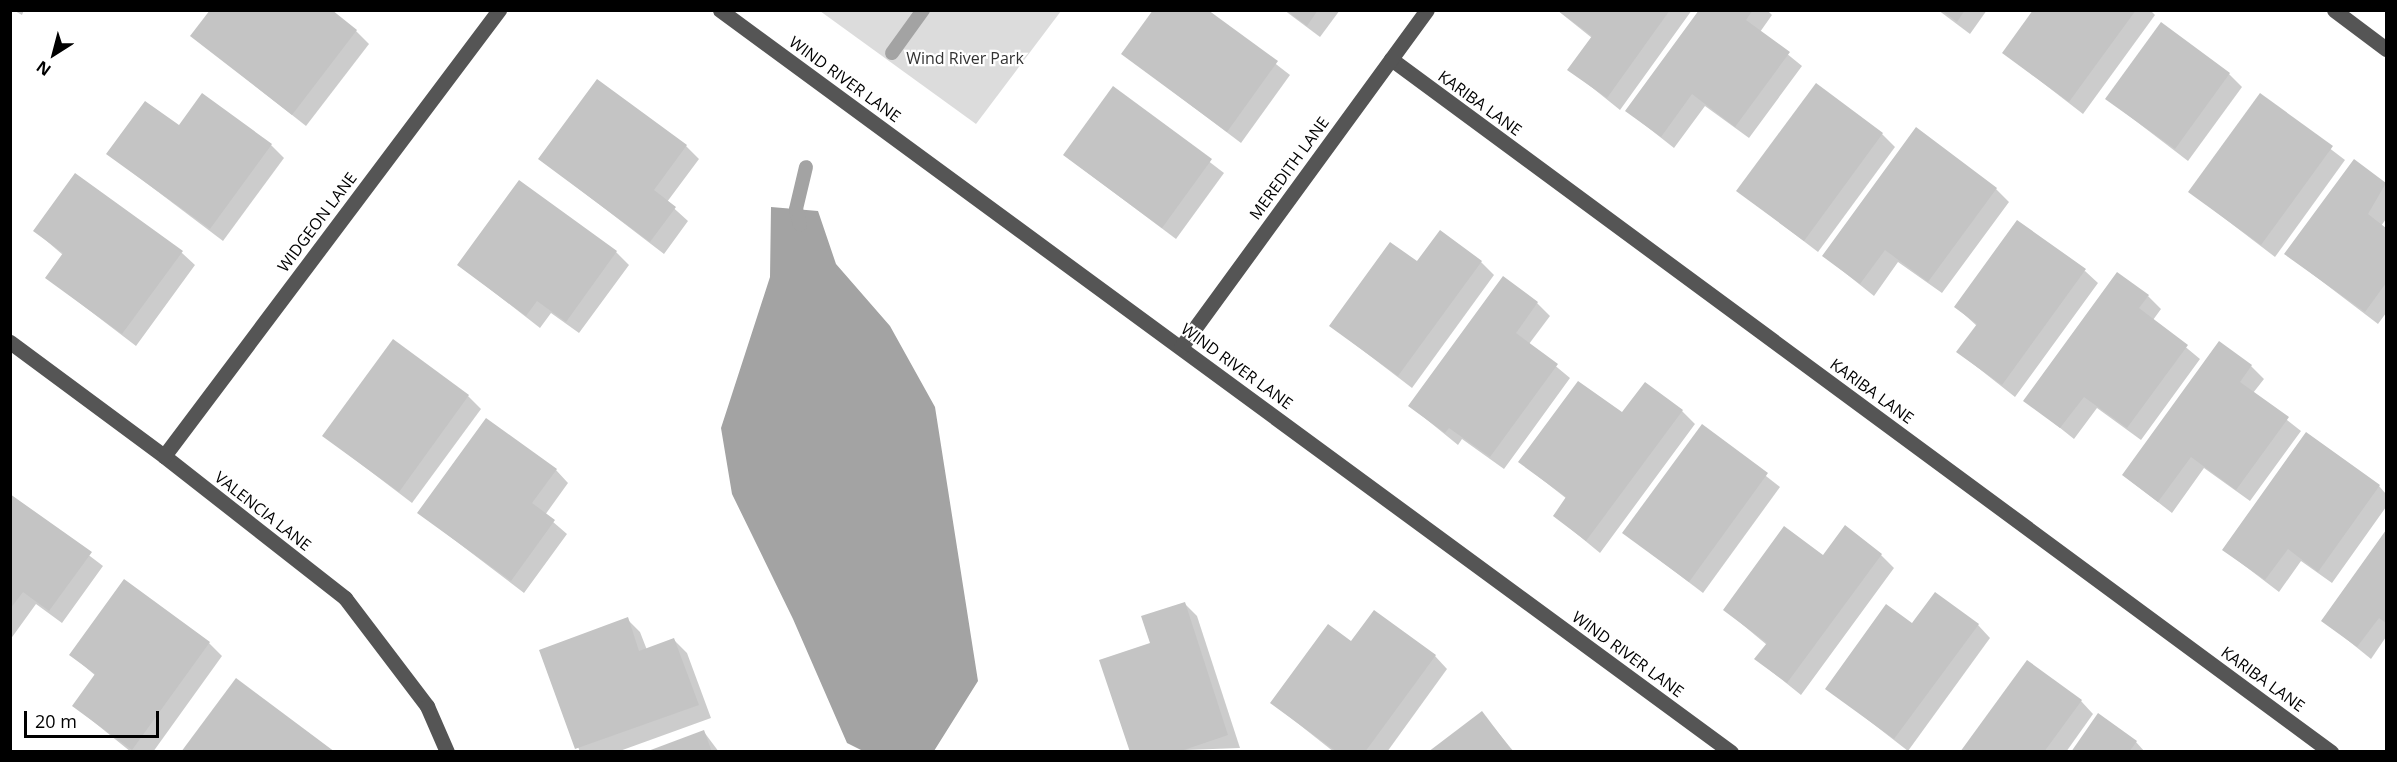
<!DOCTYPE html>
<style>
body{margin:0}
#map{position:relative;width:2397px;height:762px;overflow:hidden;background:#fff;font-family:"Open Sans",sans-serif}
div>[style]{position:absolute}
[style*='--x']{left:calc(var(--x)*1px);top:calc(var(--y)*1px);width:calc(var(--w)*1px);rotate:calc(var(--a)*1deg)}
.green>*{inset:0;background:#dcdcdc}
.water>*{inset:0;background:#a3a3a3}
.shadow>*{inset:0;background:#0003}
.stream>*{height:14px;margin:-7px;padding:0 7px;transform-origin:7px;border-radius:7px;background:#a3a3a3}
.building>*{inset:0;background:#c4c4c4}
.minor>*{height:15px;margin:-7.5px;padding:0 7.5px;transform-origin:7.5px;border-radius:7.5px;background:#555}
span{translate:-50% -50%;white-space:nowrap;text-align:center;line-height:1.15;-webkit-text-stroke:4.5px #fff;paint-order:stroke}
.park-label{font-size:16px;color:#333}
.street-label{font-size:16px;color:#000}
.frame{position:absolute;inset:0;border:12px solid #000;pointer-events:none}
.north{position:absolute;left:24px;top:24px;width:60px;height:60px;-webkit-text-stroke:4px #fff;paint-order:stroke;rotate:216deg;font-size:16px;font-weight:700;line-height:24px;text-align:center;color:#000}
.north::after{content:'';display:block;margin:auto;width:21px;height:27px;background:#000;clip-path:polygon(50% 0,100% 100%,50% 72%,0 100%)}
.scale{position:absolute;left:24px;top:711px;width:135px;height:27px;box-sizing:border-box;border:3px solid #000;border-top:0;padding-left:8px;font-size:18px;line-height:21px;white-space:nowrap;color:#000;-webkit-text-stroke:4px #fff;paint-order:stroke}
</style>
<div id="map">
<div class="green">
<i style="clip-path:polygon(820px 11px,1061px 11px,976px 124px)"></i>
</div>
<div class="water">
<i style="clip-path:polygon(771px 207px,818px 211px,836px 264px,890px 326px,935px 407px,978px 681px,934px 751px,863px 751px,847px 743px,793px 619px,732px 494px,721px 428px,770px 277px)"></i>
</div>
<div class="shadow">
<i style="clip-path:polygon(13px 10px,24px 10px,22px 15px)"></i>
<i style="clip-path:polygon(1206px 10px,1290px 75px,1241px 143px,1123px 54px)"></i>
<i style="clip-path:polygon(1284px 10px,1340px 10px,1320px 37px)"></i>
<i style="clip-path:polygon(1557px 10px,1692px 10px,1620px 110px,1569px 69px,1592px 38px)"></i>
<i style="clip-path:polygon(1701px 10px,1767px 10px,1772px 15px,1760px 32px,1802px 66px,1749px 138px,1705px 106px,1674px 148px,1627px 111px)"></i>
<i style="clip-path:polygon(1938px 10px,1987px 10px,1970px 34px)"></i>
<i style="clip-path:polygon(2035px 10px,2150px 10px,2155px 15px,2083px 114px,2004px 53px)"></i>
<i style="clip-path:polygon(356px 31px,369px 44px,306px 126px,192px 36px)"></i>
<i style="clip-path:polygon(2229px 74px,2242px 87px,2188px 161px,2107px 99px)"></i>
<i style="clip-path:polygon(1113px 88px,1224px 173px,1176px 239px,1064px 155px)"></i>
<i style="clip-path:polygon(2260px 95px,2345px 160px,2275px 257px,2190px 192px)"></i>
<i style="clip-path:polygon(179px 127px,271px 145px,284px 158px,223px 241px,108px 154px)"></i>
<i style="clip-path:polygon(1882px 134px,1895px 147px,1818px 252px,1738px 191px)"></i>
<i style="clip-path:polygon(686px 146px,699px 159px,667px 202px,688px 221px,664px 254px,540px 159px)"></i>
<i style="clip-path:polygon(2354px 161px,2386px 185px,2386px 219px,2381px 226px,2386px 230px,2386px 313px,2378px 324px,2286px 254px)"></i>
<i style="clip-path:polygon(1996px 189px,2009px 202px,1942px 293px,1898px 262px,1874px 296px,1824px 256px)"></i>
<i style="clip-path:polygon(35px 231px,182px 253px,195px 265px,136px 346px,47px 278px,63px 255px)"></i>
<i style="clip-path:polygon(616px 252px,629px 265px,579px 333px,551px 313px,540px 328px,459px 265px)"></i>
<i style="clip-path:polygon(1481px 262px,1494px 275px,1412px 388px,1331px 326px)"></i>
<i style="clip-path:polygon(2085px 271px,2098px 283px,2015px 397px,1958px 352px,1977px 326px,1956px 307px)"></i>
<i style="clip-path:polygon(2148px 296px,2161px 309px,2153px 320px,2200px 359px,2141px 440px,2097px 408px,2074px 439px,2025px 400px)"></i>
<i style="clip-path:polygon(1537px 303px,1550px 316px,1529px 344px,1570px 378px,1504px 469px,1462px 439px,1458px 445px,1410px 406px)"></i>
<i style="clip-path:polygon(2251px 366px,2264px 379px,2253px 393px,2301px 431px,2250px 501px,2204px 468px,2172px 513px,2123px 475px)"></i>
<i style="clip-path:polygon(468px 396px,481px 409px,412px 503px,324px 436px)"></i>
<i style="clip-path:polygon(1682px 411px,1695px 424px,1600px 553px,1555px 516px,1567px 499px,1520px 462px,1622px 414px)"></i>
<i style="clip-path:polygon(1702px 426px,1780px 487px,1703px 593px,1624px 533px)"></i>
<i style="clip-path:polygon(2306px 434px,2379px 486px,2386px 494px,2386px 507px,2332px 583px,2301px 561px,2279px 592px,2224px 550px)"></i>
<i style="clip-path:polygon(556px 470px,568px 483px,545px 515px,567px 534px,524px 593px,419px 513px)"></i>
<i style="clip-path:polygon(10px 495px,103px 566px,62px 623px,36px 604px,10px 640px)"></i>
<i style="clip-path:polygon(2386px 533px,2386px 637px,2371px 659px,2323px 620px)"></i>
<i style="clip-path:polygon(1881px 555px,1894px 568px,1801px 695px,1756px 659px,1767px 645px,1725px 610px,1823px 557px)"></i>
<i style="clip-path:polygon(1184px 603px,1197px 616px,1240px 748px,1132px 752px,1152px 644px)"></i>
<i style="clip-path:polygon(627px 619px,640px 632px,647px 650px,674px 640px,687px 653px,711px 718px,617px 752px,580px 752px,541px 651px)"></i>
<i style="clip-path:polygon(1912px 625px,1978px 625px,1990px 638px,1908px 751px,1827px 688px)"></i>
<i style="clip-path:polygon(209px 643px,222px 656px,153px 752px,131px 752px,74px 706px,96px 676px,71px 655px)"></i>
<i style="clip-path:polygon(1351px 643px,1435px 656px,1447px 669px,1387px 752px,1334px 752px,1272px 703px)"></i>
<i style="clip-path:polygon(2081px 701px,2093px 714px,2066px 752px,1962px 752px)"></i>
<i style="clip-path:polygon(1482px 713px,1514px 752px,1430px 752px)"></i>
<i style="clip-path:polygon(704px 732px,719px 752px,652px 752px)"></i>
<i style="clip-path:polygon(2136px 742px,2145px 752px,2072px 752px)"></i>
</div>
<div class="stream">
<i style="--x:892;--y:53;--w:53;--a:-54.2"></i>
<i style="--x:800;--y:225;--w:16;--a:-104"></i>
<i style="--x:796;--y:209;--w:43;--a:-76.6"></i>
</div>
<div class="building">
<i style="clip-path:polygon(210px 10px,332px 10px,357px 30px,292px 115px,190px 36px)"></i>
<i style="clip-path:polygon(1153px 10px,1208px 10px,1278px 61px,1227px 132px,1121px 54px)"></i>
<i style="clip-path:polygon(1286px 10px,1318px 10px,1307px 26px)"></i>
<i style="clip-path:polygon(1557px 10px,1670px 10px,1607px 98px,1567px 70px,1592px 36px)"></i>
<i style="clip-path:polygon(1699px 10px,1753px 10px,1746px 20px,1790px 52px,1735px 127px,1692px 94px,1661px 137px,1625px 111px)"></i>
<i style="clip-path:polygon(1941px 10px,1965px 10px,1957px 22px)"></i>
<i style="clip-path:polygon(2033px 10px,2136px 10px,2069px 102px,2002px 53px)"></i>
<i style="clip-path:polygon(2161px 22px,2230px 73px,2175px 149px,2105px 99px)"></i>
<i style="clip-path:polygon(597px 79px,687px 145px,654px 190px,676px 207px,650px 242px,538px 159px)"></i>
<i style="clip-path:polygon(1816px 83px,1883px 133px,1804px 241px,1736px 191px)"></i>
<i style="clip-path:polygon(1113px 86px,1212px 159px,1162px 228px,1063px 155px)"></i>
<i style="clip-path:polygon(202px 93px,272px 144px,210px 229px,106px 154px,145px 101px,179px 125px)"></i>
<i style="clip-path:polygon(2260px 93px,2333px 146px,2261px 245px,2188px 192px)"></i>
<i style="clip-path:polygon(1916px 127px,1997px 188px,1928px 282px,1885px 250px,1860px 284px,1822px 256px)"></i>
<i style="clip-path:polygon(2354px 159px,2386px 183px,2368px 214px,2386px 228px,2386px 283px,2365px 312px,2284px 254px)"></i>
<i style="clip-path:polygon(75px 173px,183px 251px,122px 334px,45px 278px,63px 253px,33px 231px)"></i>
<i style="clip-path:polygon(519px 180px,617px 251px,566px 322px,537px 301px,526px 316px,457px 265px)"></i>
<i style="clip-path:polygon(2017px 220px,2086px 269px,2002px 385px,1956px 352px,1977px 324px,1954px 307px)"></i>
<i style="clip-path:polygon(1440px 230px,1482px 261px,1398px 376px,1329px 326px,1390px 242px,1417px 261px)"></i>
<i style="clip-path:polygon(2117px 272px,2149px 295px,2139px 308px,2188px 345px,2127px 428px,2084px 397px,2060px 428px,2023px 401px)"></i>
<i style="clip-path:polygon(1503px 276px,1538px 302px,1516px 333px,1558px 364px,1490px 457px,1449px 428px,1445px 433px,1408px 406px)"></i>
<i style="clip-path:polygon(393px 339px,469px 395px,399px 492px,322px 436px)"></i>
<i style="clip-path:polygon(2219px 341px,2252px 365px,2240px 382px,2289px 417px,2236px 490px,2191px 457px,2158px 502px,2122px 475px)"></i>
<i style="clip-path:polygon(1578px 381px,1622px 412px,1645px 382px,1683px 410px,1586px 541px,1553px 516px,1566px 497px,1518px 462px)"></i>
<i style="clip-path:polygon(486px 418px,557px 469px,532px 503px,555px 520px,511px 581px,417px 513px)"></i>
<i style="clip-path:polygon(1702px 424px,1768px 473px,1689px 582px,1622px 533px)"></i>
<i style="clip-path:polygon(2306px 432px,2380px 485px,2318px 572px,2288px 549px,2265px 580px,2222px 550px)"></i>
<i style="clip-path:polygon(10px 494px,92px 552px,49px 611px,23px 592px,10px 609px)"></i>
<i style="clip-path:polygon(1845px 525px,1882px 554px,1787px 683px,1754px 659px,1767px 643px,1723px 610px,1784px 526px,1823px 555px)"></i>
<i style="clip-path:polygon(2386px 530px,2386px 623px,2379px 618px,2357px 647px,2321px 621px)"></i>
<i style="clip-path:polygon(124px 579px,210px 642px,132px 750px,72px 706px,95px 674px,69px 655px)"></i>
<i style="clip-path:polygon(1935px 592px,1979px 624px,1894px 739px,1825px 689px,1886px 604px,1912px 623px)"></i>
<i style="clip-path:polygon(1185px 602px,1228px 735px,1178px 752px,1130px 752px,1099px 660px,1150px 643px,1141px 616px)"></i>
<i style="clip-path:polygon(1374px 610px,1436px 655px,1365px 752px,1337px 752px,1270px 703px,1328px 624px,1351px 641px)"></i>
<i style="clip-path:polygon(628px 617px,639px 651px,674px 638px,699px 705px,575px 749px,539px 650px)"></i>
<i style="clip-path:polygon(2027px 660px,2082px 700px,2044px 752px,1960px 752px)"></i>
<i style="clip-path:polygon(236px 678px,335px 752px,181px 752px)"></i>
<i style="clip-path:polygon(1482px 711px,1513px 752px,1428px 752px)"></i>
<i style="clip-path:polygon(2098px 713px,2137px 741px,2129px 752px,2071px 752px)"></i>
<i style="clip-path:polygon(704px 730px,712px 752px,648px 752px,648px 751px)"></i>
</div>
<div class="minor">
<i style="--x:720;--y:10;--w:1254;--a:36.28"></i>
<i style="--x:2334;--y:10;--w:65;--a:36.9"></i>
<i style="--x:1391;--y:59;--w:1168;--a:36.4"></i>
<i style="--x:10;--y:342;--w:192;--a:36.5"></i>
<i style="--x:164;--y:456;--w:230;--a:38.1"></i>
<i style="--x:345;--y:598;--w:136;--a:52.8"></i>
<i style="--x:427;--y:706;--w:50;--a:66.5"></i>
<i style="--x:1181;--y:347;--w:417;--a:-53.9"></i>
<i style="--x:164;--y:456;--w:558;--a:-53.09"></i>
</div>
<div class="park-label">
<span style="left:965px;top:58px">Wind River Park</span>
</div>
<div class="street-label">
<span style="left:845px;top:79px;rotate:36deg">WIND RIVER LANE</span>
<span style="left:1480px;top:103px;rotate:36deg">KARIBA LANE</span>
<span style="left:1289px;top:168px;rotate:-54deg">MEREDITH LANE</span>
<span style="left:317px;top:222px;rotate:-53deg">WIDGEON LANE</span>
<span style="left:1237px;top:366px;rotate:36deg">WIND RIVER LANE</span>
<span style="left:1872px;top:391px;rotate:36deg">KARIBA LANE</span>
<span style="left:263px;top:511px;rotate:38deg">VALENCIA LANE</span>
<span style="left:1628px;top:654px;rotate:36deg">WIND RIVER LANE</span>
<span style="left:2263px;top:679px;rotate:36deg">KARIBA LANE</span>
</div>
<div class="frame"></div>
<div class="north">N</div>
<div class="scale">20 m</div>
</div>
